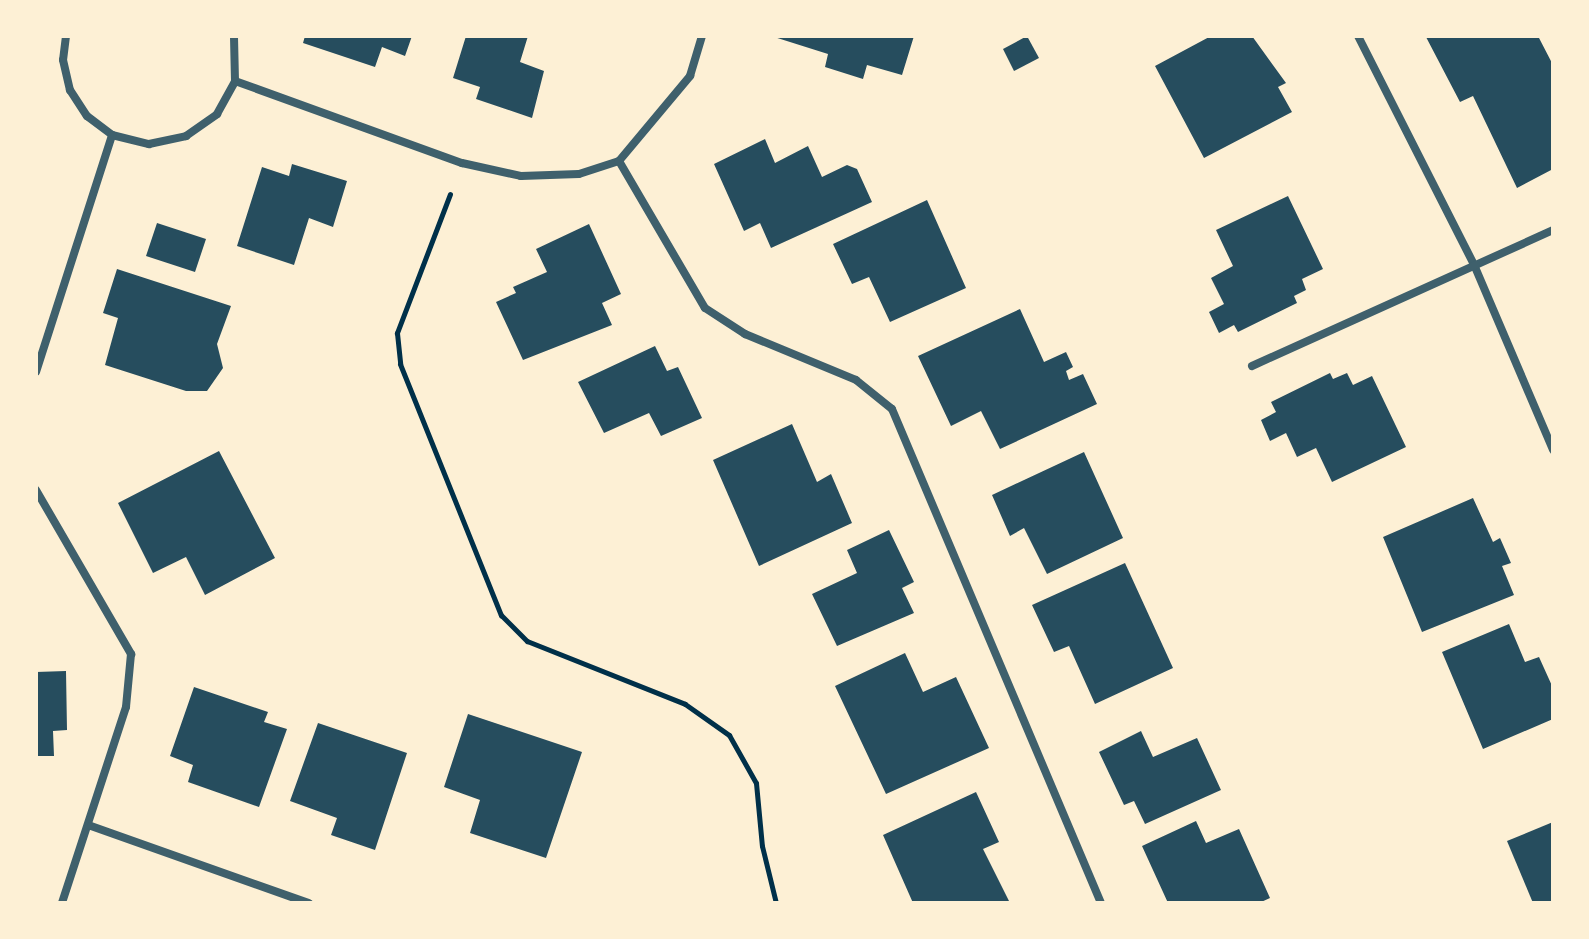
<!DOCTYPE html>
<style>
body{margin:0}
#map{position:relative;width:1589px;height:939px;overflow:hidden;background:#fdf0d5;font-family:"Noto Serif",serif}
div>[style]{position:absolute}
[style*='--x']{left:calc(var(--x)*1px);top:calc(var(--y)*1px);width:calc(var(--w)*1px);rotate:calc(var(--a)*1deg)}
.building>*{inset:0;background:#264d5e}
.path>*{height:5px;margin:-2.5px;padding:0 2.5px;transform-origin:2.5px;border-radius:2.5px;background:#003049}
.minor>*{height:8px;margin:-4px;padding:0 4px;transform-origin:4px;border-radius:4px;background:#3f606c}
span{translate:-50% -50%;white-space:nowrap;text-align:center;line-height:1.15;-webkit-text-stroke:7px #fdf0d5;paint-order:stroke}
.frame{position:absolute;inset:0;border:38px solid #fdf0d5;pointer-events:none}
</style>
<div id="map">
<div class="building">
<i style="clip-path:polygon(305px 36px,412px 36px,405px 56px,382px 47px,375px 67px,303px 43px)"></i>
<i style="clip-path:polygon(466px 36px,528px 36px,520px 62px,544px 71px,532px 118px,476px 99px,480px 87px,453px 78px)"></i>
<i style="clip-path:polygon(771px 36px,914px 36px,902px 75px,867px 65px,863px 79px,825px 67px,828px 54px)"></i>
<i style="clip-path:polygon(1027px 36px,1039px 58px,1014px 71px,1003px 49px)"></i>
<i style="clip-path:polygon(1211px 36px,1252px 36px,1286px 83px,1278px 87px,1292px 112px,1204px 158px,1155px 66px)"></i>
<i style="clip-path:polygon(1538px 36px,1553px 65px,1553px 169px,1517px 188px,1473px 96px,1460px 102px,1426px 37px)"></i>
<i style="clip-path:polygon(765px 139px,775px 163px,808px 146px,822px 177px,847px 165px,857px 169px,872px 202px,771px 248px,760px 223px,744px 231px,714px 164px)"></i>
<i style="clip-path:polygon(292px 164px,347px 181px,333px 227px,309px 218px,294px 265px,237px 246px,262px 167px,289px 176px)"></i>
<i style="clip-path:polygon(1288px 196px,1323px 269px,1302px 279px,1306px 290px,1294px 296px,1297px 303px,1238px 332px,1234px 325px,1219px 333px,1209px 312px,1224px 304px,1211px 278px,1233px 266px,1216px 230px)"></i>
<i style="clip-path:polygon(927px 200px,966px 288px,890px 322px,869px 277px,852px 284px,833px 244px)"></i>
<i style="clip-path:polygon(157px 223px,206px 239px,195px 272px,146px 256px)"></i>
<i style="clip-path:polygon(589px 224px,621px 294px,602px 303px,612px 325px,523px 360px,496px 302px,516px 293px,513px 287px,547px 272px,536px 249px)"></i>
<i style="clip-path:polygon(117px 269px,231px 306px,217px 344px,223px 368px,207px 391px,186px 391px,105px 365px,118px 318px,103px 313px)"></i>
<i style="clip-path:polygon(1020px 309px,1044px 362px,1066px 352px,1073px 367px,1066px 371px,1069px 380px,1083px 374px,1097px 404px,1000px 449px,981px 411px,951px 426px,918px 356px)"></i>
<i style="clip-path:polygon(655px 346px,667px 371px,678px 367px,702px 418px,661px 436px,649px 413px,604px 433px,578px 382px)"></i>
<i style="clip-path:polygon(1330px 373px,1333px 379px,1347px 373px,1353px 385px,1372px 376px,1406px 447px,1332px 482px,1316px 448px,1297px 457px,1286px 433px,1270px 441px,1261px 420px,1276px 412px,1271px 402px)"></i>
<i style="clip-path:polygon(792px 424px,817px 482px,831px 474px,852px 523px,759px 566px,713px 460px)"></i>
<i style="clip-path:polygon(219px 451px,275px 558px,205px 595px,186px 557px,153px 573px,118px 503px)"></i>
<i style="clip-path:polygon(1084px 452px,1123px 538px,1047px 574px,1024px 528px,1010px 536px,992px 495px)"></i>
<i style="clip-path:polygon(1473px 498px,1493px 542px,1500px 538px,1511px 563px,1502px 566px,1514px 595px,1422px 632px,1383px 537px)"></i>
<i style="clip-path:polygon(889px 530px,914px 582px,902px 588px,914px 613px,837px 646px,812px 594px,857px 573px,847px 550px)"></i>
<i style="clip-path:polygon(1125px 563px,1173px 668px,1095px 704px,1069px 646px,1054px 652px,1032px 605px)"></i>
<i style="clip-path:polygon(1509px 624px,1525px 662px,1539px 657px,1553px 688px,1553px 719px,1483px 749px,1442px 652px)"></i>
<i style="clip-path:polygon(905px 653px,923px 692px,956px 677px,989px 748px,886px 794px,835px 686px)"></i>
<i style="clip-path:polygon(66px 671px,67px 730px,53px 731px,54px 756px,36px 756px,36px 672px)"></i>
<i style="clip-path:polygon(194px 687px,268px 712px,264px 722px,287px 729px,259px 807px,188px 782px,193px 765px,170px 756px)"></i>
<i style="clip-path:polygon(468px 714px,582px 752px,546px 858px,470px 833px,480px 800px,444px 787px)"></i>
<i style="clip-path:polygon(318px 723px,407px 753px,375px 850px,331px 835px,337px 818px,290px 801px)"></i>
<i style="clip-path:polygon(1141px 731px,1153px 757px,1197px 738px,1221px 790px,1145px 824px,1134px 801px,1124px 805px,1099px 752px)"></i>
<i style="clip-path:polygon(976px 792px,999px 842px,983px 849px,1010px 903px,913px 903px,883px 835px)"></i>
<i style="clip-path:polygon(1196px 821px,1206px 843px,1239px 829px,1270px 898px,1259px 903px,1168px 903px,1142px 846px)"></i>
<i style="clip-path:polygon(1553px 822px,1553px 903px,1533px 903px,1507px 841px)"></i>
</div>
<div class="path">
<i style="--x:450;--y:194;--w:149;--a:110.9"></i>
<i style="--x:397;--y:333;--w:31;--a:84"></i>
<i style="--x:400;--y:364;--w:271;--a:68.1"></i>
<i style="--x:501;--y:615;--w:37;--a:45"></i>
<i style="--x:527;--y:641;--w:170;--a:21.7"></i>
<i style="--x:685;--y:704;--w:54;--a:35.2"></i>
<i style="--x:729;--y:735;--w:55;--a:60.6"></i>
<i style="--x:756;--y:783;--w:63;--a:84.6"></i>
<i style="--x:762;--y:846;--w:59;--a:76.2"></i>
</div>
<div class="minor">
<i style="--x:66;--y:36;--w:24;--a:97"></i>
<i style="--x:63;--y:60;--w:31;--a:77"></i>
<i style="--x:70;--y:90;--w:31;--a:57"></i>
<i style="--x:87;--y:116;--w:31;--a:37"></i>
<i style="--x:112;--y:135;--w:38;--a:14"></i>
<i style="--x:149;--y:144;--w:38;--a:-12"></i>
<i style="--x:186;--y:136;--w:38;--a:-35"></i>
<i style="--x:217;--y:114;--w:38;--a:-61"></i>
<i style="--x:235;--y:81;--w:45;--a:-91.3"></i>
<i style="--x:1358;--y:36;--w:259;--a:63.1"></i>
<i style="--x:1475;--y:267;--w:199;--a:66.9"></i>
<i style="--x:235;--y:81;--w:241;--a:19.9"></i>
<i style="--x:462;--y:163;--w:60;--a:12.4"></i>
<i style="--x:521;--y:176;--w:58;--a:-2"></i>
<i style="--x:579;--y:174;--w:42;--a:-18"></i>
<i style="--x:619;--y:161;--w:111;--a:-50.1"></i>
<i style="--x:690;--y:76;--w:42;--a:-73.3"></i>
<i style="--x:619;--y:161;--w:170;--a:59.7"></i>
<i style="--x:705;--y:308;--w:48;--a:33"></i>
<i style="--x:745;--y:334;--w:120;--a:22.5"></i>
<i style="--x:856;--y:380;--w:46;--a:38.9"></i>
<i style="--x:892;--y:409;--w:536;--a:67.07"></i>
<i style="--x:1252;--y:366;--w:330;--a:-24.3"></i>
<i style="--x:36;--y:372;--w:249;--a:-72.2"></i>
<i style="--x:36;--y:490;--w:190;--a:59.9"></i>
<i style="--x:131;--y:654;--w:53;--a:95.4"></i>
<i style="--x:126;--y:707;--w:206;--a:108.1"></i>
<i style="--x:91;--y:826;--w:231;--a:19.5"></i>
</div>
<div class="frame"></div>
</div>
